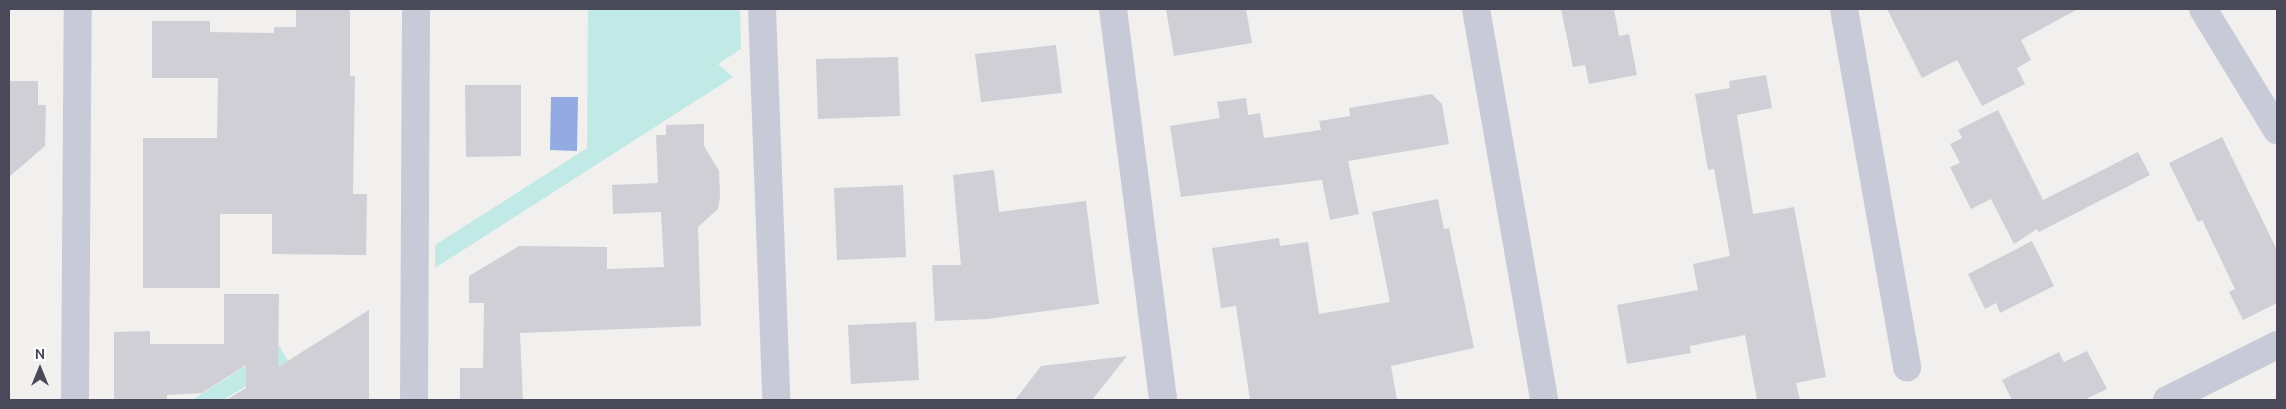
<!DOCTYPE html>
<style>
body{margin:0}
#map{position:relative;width:2286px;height:409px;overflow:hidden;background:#f1f0ef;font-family:Ubuntu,sans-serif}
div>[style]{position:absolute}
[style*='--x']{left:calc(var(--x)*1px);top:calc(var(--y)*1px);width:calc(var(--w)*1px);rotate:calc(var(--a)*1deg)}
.green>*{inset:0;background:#c1eae6}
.water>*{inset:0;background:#93aae3}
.building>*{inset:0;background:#d0cfd6}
.minor>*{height:28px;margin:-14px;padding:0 14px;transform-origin:14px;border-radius:14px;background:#c9cad7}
span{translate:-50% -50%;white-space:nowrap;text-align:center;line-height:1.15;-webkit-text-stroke:5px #fff;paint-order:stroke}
.frame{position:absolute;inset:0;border:10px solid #49495a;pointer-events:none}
.north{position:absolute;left:15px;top:344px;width:50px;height:50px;-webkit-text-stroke:4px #fff;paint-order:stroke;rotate:0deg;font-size:14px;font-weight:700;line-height:20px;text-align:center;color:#49495a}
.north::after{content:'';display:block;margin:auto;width:18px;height:22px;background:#49495a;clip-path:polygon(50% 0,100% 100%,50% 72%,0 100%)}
</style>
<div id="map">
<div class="green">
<i style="clip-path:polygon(588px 9px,740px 9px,741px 49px,718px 64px,733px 77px,435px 268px,435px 245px,587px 148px)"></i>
<i style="clip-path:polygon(279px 345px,288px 361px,223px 400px,192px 400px)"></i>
</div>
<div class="water">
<i style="clip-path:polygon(551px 97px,578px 97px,577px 151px,550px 150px)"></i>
</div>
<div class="building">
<i style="clip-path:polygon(296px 9px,350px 9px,350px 76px,355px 76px,353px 194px,367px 194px,366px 255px,272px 254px,272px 214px,220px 214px,220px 288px,143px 288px,143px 138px,217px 138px,218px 78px,152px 78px,152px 21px,210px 21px,210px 32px,274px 33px,274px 27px,296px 27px)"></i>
<i style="clip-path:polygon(1166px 9px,1246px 9px,1252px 43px,1174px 56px)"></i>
<i style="clip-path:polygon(1561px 9px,1614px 9px,1619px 36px,1629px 34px,1637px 75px,1589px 84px,1585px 65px,1573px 67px)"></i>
<i style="clip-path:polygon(1887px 9px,2078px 9px,2021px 40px,2031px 60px,2017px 68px,2025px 84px,1982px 106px,1957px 60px,1922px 78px)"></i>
<i style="clip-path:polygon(1056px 45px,1062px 93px,981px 102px,975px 54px)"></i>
<i style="clip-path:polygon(898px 57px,900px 116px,818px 119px,816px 59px)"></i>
<i style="clip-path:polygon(1766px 75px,1772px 108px,1737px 115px,1753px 214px,1794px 207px,1826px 377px,1796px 383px,1800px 400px,1757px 400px,1745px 335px,1690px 346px,1691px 353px,1627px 364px,1617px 305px,1698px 290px,1693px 264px,1730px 256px,1714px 169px,1708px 170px,1695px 94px,1730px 88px,1729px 81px)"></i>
<i style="clip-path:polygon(9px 81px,38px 81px,38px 105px,46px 105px,45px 146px,9px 177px)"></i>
<i style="clip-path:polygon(465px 85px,521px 85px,521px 156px,466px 157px)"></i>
<i style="clip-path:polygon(1432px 94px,1442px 104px,1449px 144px,1348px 161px,1359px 214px,1330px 220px,1322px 180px,1181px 197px,1170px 126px,1220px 118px,1217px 102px,1246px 98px,1248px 115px,1260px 113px,1264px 138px,1321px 130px,1319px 121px,1350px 116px,1349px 108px)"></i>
<i style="clip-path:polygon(1998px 110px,2043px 200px,2138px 152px,2150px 175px,2039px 232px,2037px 229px,2014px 244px,1991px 199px,1971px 209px,1950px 167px,1960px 163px,1950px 144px,1962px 138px,1958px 130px)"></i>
<i style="clip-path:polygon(704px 124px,704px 146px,719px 171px,720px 197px,718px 209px,698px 227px,701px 326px,520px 333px,523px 400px,460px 400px,460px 368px,483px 368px,484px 303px,469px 303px,469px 276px,519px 246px,607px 247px,607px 269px,664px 267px,661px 212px,613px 214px,612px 185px,658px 183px,656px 135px,666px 135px,666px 125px)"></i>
<i style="clip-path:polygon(2222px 137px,2277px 250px,2277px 303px,2243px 320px,2229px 292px,2235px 289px,2202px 220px,2198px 222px,2169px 163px)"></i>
<i style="clip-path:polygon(994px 170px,999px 212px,1086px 201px,1099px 304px,987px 319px,935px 321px,932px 265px,961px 265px,953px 175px)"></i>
<i style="clip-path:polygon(903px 185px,906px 257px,837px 260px,834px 188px)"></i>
<i style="clip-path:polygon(1438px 199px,1444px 229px,1449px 228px,1474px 348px,1391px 366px,1397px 400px,1250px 400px,1236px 306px,1221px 308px,1212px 248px,1279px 238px,1280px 246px,1308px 242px,1319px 314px,1390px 302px,1372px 212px)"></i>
<i style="clip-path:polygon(2032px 241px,2054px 286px,2000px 313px,1996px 303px,1985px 309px,1968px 274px)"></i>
<i style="clip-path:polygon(224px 294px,279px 294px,278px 367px,369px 310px,369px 400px,226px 400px,246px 388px,246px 365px,202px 393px,167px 395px,167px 400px,114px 400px,114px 332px,150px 331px,150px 344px,224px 344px)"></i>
<i style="clip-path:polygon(916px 322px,919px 380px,851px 384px,848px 325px)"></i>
<i style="clip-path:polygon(2087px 351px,2107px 389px,2084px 400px,2012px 400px,2002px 380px,2059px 352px,2064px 362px)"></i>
<i style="clip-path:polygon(1127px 356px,1092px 400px,1015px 400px,1041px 366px)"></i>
</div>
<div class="minor">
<i style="--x:762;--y:9;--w:391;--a:87.9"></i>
<i style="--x:1113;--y:9;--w:394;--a:82.7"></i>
<i style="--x:1476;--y:9;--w:397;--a:80.1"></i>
<i style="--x:1844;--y:9;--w:364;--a:80"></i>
<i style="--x:2203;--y:9;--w:142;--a:58.6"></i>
<i style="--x:75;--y:400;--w:391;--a:-89.6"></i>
<i style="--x:414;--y:400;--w:391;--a:-89.7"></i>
<i style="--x:2167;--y:400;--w:123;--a:-26.6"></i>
</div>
<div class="frame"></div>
<div class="north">N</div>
</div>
